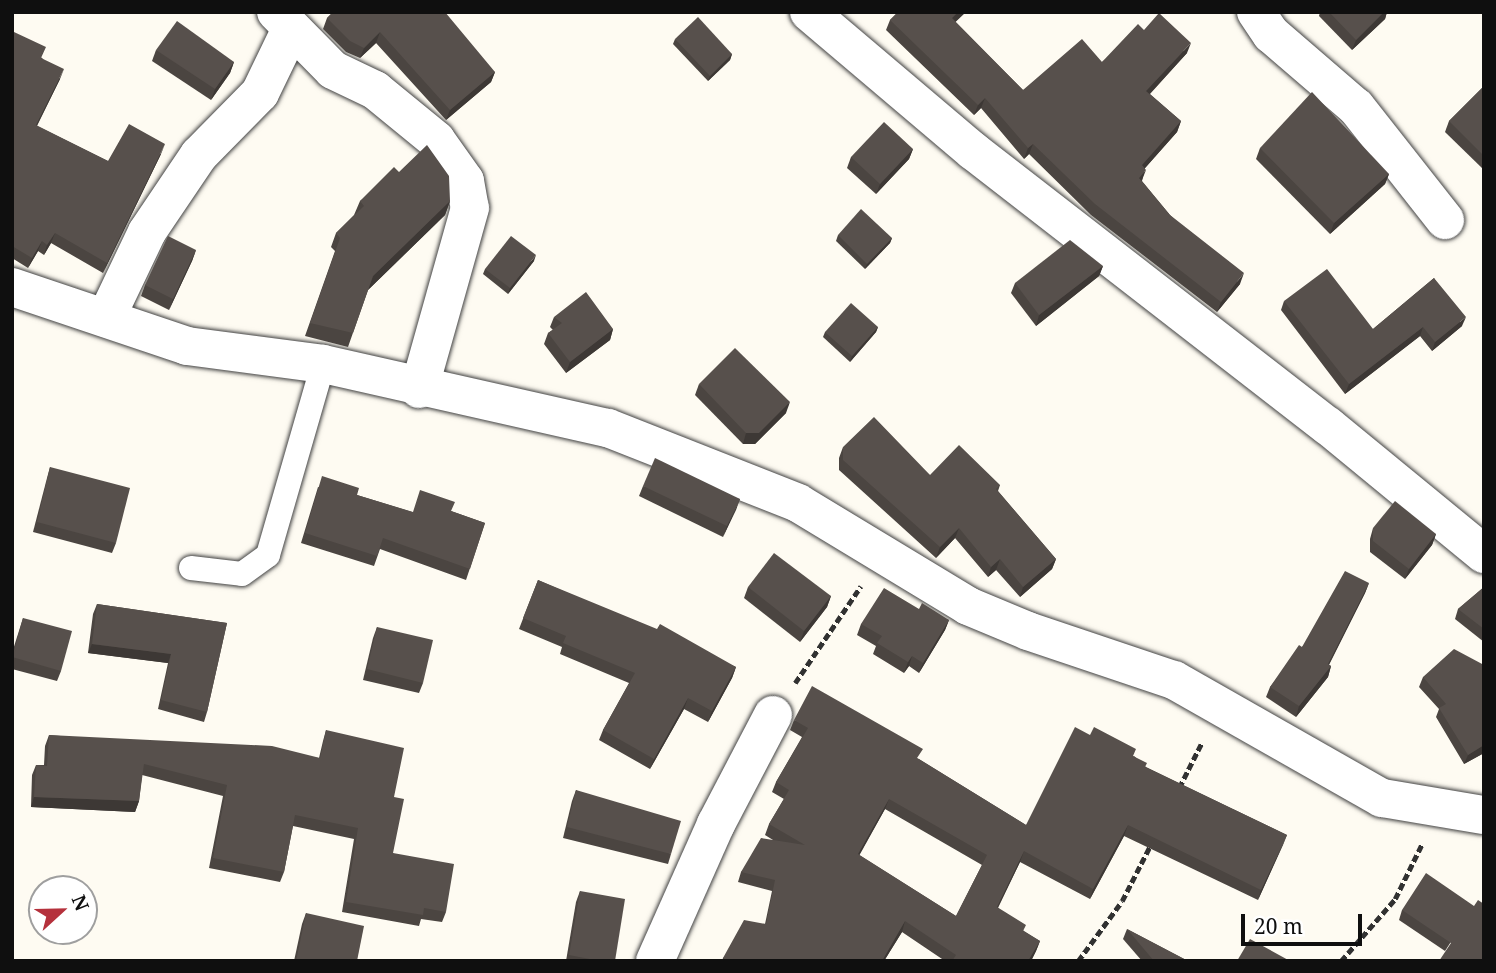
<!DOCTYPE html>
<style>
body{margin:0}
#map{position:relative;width:1496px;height:973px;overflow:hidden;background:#fefbf2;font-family:"Noto Serif",serif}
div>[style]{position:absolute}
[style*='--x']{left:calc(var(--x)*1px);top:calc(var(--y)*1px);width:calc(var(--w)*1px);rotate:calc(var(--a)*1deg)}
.path>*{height:4.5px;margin-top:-2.25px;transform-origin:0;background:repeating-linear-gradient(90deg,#313131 0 7px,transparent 0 10.5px)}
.roads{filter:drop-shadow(0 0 2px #424242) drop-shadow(0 0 2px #424242)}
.service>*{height:24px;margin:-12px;padding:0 12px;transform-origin:12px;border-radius:12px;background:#fff}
.minor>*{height:38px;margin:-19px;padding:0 19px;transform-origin:19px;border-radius:19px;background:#fff}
.wall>*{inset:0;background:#4b4541}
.shaded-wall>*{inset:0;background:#3d3835}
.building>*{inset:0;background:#57504c}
span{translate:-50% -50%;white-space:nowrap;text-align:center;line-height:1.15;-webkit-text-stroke:7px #fff;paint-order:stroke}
.frame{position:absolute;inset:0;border:14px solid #0f0f0f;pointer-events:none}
.north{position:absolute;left:28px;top:875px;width:70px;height:70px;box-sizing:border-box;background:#fff;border:2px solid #9f9f9f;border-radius:50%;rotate:68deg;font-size:19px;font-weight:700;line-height:28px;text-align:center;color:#0f0f0f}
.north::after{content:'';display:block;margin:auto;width:24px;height:32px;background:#b5313c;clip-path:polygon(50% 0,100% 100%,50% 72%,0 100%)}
.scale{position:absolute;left:1241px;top:914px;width:121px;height:32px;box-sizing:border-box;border:4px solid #0f0f0f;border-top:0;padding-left:9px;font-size:21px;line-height:24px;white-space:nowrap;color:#0f0f0f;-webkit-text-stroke:5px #fff;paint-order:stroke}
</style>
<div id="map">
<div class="path">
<i style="--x:795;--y:683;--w:117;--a:-55.8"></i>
<i style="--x:1179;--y:788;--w:51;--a:-63.4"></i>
<i style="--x:1078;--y:961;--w:74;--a:-53.7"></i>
<i style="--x:1122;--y:901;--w:66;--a:-63"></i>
<i style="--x:1341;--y:961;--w:82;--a:-48.9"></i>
<i style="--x:1395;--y:899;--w:61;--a:-63.9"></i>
</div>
<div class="roads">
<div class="service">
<i style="--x:191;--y:568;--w:51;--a:6.7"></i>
<i style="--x:242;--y:574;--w:32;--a:-36"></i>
<i style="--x:268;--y:555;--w:199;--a:-73.9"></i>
</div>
<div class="minor">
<i style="--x:276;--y:12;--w:81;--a:45.5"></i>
<i style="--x:333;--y:70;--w:47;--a:25.5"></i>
<i style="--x:375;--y:90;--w:79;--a:39.3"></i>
<i style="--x:436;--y:140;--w:50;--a:54.7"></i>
<i style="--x:465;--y:181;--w:27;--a:80"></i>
<i style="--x:470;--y:208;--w:188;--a:105.7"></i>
<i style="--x:809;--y:12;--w:215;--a:40.3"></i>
<i style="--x:973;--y:151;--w:449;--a:37.8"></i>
<i style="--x:1328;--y:426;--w:202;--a:39.4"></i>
<i style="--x:1256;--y:12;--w:27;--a:56"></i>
<i style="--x:1271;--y:34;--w:112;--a:40.7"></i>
<i style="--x:1356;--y:107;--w:144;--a:51.8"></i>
<i style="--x:12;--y:287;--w:185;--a:18.6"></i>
<i style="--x:187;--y:346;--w:137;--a:7.5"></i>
<i style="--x:323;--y:364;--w:292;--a:12.7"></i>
<i style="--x:608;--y:428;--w:204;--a:21.5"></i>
<i style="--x:798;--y:503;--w:199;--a:31.2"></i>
<i style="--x:968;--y:606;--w:65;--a:22.6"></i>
<i style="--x:1028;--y:631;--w:154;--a:18.6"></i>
<i style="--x:1174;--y:680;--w:239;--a:29.6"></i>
<i style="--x:1382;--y:798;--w:103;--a:9.5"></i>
<i style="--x:106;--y:318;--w:95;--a:-64.5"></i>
<i style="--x:147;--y:232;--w:93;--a:-56"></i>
<i style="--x:199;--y:155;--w:87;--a:-45.5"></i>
<i style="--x:260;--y:93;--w:71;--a:-64.2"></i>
<i style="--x:655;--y:961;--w:150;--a:-66"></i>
<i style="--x:716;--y:824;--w:123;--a:-62.4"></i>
</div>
</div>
<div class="wall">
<i style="clip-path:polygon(333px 12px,495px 72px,491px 82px,446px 120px,376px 43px,360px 58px,346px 52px,323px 29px,327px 18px)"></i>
<i style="clip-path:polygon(898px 12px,965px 12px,955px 22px,1023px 90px,1102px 62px,1144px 30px,1187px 53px,1150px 94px,1181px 121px,1177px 132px,1145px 168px,1142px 181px,1170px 215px,1240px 284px,1217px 312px,1091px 215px,1029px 154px,1024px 159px,981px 108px,974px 115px,886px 30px,890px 20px)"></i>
<i style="clip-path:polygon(1320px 12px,1387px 12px,1385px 19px,1352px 50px,1319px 16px)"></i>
<i style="clip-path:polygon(12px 36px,42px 58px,60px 79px,37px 126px,108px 161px,161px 154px,103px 273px,51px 243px,44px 255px,38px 251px,28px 268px,12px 258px)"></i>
<i style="clip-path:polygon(675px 39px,732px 54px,730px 60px,708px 81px,673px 44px)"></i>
<i style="clip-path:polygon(156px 50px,234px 62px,230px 73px,211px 100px,152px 61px)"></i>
<i style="clip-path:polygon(1484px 86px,1484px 170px,1445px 132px,1449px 121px)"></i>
<i style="clip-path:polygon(1260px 148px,1389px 174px,1385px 184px,1330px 234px,1256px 159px)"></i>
<i style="clip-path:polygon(913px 149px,909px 159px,876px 194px,847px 168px,851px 157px)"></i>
<i style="clip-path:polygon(399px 172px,450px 201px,445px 215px,368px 290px,348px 347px,305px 336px,335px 251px,331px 247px,336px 233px,354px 215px,360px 201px)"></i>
<i style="clip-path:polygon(838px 235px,892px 238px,890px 243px,865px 269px,836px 241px)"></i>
<i style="clip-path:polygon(196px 250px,192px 261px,169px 310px,141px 296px,145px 285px)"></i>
<i style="clip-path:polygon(534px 261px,508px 294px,483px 274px,485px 269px)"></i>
<i style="clip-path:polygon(1103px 266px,1099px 276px,1036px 326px,1011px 293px,1015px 283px)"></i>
<i style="clip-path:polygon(1434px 278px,1462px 326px,1432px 351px,1420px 336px,1345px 394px,1281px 310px,1284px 301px,1373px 329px)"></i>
<i style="clip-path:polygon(554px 317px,613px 329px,610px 340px,566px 373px,544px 344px,548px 333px,553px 330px,550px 327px)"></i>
<i style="clip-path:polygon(878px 327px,876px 332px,850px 362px,823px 337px,825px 332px)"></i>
<i style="clip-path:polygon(699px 384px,786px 413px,755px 444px,743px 444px,695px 395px)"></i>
<i style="clip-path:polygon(843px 447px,930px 475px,1000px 485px,998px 491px,1056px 559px,1052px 569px,1020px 597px,996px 570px,988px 577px,955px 538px,936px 558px,839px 470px,839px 458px)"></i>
<i style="clip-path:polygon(50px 467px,116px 543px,112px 553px,33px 532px,47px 478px)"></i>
<i style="clip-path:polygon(643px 486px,740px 499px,723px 537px,639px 496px)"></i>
<i style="clip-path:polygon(318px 487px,357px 495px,412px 512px,451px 511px,485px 523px,466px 580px,380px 549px,374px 566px,301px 543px)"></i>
<i style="clip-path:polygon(1373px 528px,1436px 534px,1432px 545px,1405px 579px,1370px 552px,1370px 539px)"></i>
<i style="clip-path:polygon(538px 580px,736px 667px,732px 678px,708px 722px,684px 709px,650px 769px,599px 740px,603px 730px,629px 683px,560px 654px,562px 647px,519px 629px)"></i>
<i style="clip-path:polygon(1369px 583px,1365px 593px,1329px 665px,1331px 666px,1328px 677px,1296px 717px,1266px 697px,1270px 687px,1302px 647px)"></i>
<i style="clip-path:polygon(748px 587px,831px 596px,827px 607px,800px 642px,744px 598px)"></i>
<i style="clip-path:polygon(1484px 587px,1484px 642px,1455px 619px,1458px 609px)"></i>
<i style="clip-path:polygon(97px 604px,227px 623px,207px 712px,204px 722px,158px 709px,168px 663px,88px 653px,93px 614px)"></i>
<i style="clip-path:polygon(919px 609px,949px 620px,945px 630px,919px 673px,909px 666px,904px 673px,873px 654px,876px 646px,857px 635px,861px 624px)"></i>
<i style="clip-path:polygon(23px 618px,61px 671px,57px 681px,12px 669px,12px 653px)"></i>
<i style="clip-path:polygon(377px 627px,423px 683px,419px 693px,363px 680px,373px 638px)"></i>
<i style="clip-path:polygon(1484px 665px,1484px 753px,1464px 764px,1436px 717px,1439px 709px,1419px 687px,1423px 677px)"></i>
<i style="clip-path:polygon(evenodd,794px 720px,919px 759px,1026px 825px,1134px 756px,1146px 767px,1287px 835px,1258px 900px,1124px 836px,1090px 899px,1020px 862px,998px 908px,1024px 931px,1040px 941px,1036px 951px,1031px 961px,945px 961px,902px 932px,884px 961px,722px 961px,723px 958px,765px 924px,772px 891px,738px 882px,741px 872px,773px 840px,765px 835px,769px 824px,784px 799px,772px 792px,776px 782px,802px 737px,790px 730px,794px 720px,885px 809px,982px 865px,956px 916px,859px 855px,885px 809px)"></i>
<i style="clip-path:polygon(326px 730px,394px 797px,393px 853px,446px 912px,442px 922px,421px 919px,419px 926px,342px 912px,354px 839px,293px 826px,284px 872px,280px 882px,209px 868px,223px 796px,142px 775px,139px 801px,135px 812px,31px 807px,32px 775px,36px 765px,44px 765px,45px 746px,49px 735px,319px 758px,323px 741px)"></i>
<i style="clip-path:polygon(576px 790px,671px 854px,668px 864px,563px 838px,572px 801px)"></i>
<i style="clip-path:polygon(580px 891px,615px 961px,566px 961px,576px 902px)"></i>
<i style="clip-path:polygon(1474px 906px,1445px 951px,1399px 920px,1402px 910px)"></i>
<i style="clip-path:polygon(306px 913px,357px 961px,294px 961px,302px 924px)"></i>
<i style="clip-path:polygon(1127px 929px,1188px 961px,1142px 961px,1123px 939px)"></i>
</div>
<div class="shaded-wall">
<i style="clip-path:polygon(958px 12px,965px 13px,948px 29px,952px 18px)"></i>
<i style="clip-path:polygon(1384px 12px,1387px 12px,1385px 19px,1352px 50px,1356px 40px)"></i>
<i style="clip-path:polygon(380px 32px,376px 43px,360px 58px,364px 48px)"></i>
<i style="clip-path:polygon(1191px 43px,1187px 53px,1143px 101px,1146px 91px)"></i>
<i style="clip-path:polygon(732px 54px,730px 60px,708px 81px,710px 76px)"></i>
<i style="clip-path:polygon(234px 62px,230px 73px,211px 100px,215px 89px)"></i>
<i style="clip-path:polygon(64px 69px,60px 79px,32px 135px,36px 125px)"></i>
<i style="clip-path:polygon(495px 72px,491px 82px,446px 120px,450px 110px)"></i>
<i style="clip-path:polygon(985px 98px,981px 108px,974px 115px,978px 105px)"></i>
<i style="clip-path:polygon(1181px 121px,1177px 132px,1138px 176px,1142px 165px)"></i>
<i style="clip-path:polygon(165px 144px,161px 154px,103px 273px,107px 263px)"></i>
<i style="clip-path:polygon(1033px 144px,1029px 154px,1024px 159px,1028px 148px)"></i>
<i style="clip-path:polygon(913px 149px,909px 159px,876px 194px,880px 184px)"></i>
<i style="clip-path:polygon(1146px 170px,1142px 180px,1135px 188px,1139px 178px)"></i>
<i style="clip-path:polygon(1389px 174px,1385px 184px,1330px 234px,1334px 223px)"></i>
<i style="clip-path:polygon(450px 201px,445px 215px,368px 290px,373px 276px)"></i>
<i style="clip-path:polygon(55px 233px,51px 243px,44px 255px,47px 245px)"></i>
<i style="clip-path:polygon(892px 238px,890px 243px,865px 269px,867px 264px)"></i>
<i style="clip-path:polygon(42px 241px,38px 251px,28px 268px,32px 258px)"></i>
<i style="clip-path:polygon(196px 250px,192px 261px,169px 310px,173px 299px)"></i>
<i style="clip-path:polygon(536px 255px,534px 261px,508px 294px,510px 288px)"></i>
<i style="clip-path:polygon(1103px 266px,1099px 276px,1036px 326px,1039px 315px)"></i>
<i style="clip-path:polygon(1244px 273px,1240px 284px,1217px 312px,1221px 302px)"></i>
<i style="clip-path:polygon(1466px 317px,1462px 326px,1432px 351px,1435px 342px)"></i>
<i style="clip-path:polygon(878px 327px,876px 332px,850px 362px,852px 356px)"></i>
<i style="clip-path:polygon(1423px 327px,1420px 336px,1345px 394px,1349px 384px)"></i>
<i style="clip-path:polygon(613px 329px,610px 340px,566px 373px,570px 362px)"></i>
<i style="clip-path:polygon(790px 402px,786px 413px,755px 444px,743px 444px,746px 433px)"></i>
<i style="clip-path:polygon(740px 499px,736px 510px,723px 537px,727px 526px)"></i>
<i style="clip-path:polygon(959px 528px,955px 538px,936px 558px,940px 547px)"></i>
<i style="clip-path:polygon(1436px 534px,1432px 545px,1405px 579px,1409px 569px)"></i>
<i style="clip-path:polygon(1000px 559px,996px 570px,988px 577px,991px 567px)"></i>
<i style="clip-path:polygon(1056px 559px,1052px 569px,1020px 597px,1023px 587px)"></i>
<i style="clip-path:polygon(1369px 583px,1365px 593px,1324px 674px,1328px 664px)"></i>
<i style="clip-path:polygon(831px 596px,827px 607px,800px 642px,804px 631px)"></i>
<i style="clip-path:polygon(949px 620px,945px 630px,919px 673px,923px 663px)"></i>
<i style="clip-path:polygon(92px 644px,171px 654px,168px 663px,88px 653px)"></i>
<i style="clip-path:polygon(912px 656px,909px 666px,904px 673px,908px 662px)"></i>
<i style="clip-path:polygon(1331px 666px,1328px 677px,1296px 717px,1299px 706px)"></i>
<i style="clip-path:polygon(736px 667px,732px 678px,708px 722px,712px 711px)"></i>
<i style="clip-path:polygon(688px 698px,684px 709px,650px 769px,654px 759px)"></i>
<i style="clip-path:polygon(1484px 745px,1484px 753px,1464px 764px,1468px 755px)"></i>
<i style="clip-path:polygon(34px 797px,139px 801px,135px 812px,31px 807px)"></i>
<i style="clip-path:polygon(889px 799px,885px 809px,854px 865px,858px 854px)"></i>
<i style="clip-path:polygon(1128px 825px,1124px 836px,1090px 899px,1093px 889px)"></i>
<i style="clip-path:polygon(1287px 835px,1283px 845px,1258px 900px,1261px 890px)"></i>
<i style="clip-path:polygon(1024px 851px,1020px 862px,993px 917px,997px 907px)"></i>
<i style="clip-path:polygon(905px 921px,902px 932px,884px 961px,882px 961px)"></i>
<i style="clip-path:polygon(1040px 941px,1036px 951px,1031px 961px,1028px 961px)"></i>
</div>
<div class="building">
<i style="clip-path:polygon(333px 12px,445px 12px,495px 72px,450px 110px,380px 32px,364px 48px,350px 41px,327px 18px)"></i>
<i style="clip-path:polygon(898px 12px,958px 12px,952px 18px,1023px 90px,1082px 39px,1102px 62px,1138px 24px,1144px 30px,1159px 13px,1191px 43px,1146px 91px,1181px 121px,1142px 165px,1146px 170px,1139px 178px,1170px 215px,1244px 273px,1221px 302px,1095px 204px,1033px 144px,1028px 148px,985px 98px,978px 105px,890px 20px)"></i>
<i style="clip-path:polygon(1329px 12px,1384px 12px,1356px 40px)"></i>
<i style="clip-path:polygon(698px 17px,732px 54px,710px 76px,675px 39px)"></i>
<i style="clip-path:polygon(177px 21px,234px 62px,215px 89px,156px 50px)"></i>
<i style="clip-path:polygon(14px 32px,46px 47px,41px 58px,64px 69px,36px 125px,108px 161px,129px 124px,165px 144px,107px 263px,55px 233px,47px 245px,42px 241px,32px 258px,12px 246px,12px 36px)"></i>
<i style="clip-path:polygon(1484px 86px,1484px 156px,1449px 121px)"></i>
<i style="clip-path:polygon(1312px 92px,1389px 174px,1334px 223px,1260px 148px)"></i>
<i style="clip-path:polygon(884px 122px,913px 149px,880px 184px,851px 157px)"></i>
<i style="clip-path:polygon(427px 145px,449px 176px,450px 201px,373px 276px,353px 333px,310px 323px,340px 238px,336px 233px,364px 206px,360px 201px,394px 167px,399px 172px)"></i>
<i style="clip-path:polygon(861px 209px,892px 238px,867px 264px,838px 235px)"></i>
<i style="clip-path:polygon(168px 236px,196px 250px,173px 299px,145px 285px)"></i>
<i style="clip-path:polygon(511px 236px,536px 255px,510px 288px,485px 269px)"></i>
<i style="clip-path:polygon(1070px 240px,1103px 266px,1039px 315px,1015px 283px)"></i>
<i style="clip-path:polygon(1327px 269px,1373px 329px,1434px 278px,1466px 317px,1435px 342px,1423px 327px,1349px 384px,1284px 301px)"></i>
<i style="clip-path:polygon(586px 292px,613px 329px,570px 362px,548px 333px,562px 323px,554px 317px)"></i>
<i style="clip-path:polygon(851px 303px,878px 327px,852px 356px,825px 332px)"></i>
<i style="clip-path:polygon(735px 348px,790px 402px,759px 433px,746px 433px,699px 384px)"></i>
<i style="clip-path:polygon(874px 417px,930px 475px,959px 445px,1000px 485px,996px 489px,1056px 559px,1023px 587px,1000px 559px,991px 567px,959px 528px,940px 547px,843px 460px,843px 447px)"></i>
<i style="clip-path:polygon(655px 458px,740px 499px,727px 526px,643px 486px)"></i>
<i style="clip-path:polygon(50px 467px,130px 488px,116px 543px,37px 522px)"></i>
<i style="clip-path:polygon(322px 476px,359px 488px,357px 495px,413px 512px,420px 490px,455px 502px,451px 511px,485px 523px,470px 569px,383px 538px,377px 556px,305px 533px)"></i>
<i style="clip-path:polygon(1395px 501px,1436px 534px,1409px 569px,1373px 541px,1373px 528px)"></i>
<i style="clip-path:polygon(774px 553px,831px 596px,804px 631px,748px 587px)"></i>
<i style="clip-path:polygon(1345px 571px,1369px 583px,1328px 664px,1331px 666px,1299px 706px,1270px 687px,1299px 645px,1302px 647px)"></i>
<i style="clip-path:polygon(538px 580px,657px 629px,660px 624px,736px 667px,712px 711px,688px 698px,654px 759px,603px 730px,635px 673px,563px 643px,566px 636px,523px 618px)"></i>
<i style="clip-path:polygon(1484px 587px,1484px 629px,1458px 609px)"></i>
<i style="clip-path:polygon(884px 588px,919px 609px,922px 603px,949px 620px,923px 663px,912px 656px,908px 662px,877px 643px,882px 636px,861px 624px)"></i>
<i style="clip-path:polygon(97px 604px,227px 623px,207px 712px,161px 700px,171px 654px,92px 644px)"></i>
<i style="clip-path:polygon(23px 618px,72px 631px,61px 671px,12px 657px)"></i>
<i style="clip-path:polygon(377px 627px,433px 640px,423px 683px,367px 669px)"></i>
<i style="clip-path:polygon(1454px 649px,1484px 665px,1484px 745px,1468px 755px,1439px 708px,1446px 704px,1423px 677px)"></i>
<i style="clip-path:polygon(evenodd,812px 686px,923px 749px,917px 758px,1026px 825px,1075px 727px,1090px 735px,1094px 727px,1136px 749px,1133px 756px,1147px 763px,1145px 767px,1287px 835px,1261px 890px,1128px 825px,1093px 889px,1024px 851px,997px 907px,1026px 925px,1023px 931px,1040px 941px,1028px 961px,952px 961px,956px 955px,905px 921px,882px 961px,727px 961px,723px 958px,744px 920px,766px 924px,775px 880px,741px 872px,761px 838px,805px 845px,769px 824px,789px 790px,776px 782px,808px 728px,794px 720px,812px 686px,889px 799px,987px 855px,956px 916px,858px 854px,889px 799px)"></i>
<i style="clip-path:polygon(326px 730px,404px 748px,394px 797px,404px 799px,393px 853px,454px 864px,446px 912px,424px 908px,423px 915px,346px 902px,358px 828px,295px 815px,284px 872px,213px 858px,227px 785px,144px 764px,139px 801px,34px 797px,36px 765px,47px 766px,49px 735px,272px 746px,320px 758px)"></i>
<i style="clip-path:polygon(576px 790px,681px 821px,671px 854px,567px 827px)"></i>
<i style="clip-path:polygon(1426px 873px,1474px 906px,1478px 900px,1484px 904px,1484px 961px,1439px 961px,1451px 943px,1402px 910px)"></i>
<i style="clip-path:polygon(580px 891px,625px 899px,615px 961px,600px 961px,569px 955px)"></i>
<i style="clip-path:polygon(306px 913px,364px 926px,357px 961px,296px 961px)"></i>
<i style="clip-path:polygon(1127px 929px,1188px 961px,1154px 961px)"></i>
<i style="clip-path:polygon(1250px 939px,1290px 961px,1237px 961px)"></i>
</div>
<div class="frame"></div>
<div class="north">N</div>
<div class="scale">20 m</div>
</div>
